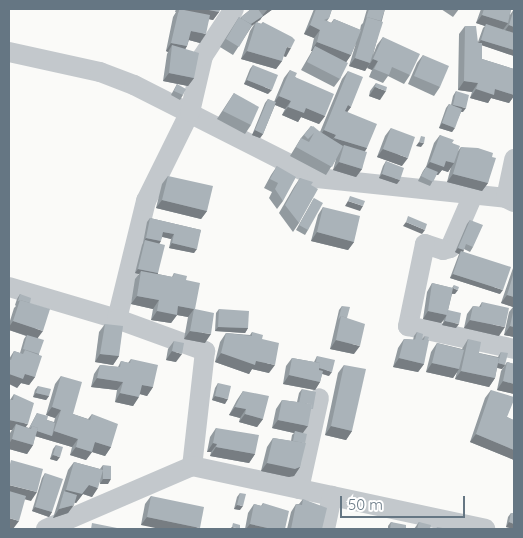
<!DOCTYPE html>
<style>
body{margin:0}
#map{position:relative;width:523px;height:538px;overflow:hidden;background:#fafaf8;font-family:Quicksand,sans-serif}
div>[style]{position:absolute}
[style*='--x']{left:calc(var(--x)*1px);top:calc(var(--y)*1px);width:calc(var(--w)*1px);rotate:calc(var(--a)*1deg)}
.minor>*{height:20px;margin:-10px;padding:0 10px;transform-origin:10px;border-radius:10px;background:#c3c8cc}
.wall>*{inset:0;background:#929a9f}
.shaded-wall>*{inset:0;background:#777d82}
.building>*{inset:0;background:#aab3b9}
span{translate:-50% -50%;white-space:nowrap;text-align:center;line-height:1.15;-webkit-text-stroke:5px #fff;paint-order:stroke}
.frame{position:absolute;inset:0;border:10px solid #657683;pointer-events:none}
.scale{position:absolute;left:340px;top:496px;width:125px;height:22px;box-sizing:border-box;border:2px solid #657683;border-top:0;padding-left:6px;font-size:15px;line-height:18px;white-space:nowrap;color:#657683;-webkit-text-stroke:4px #fff;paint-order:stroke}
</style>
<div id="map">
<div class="minor">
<i style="--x:9;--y:52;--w:93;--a:12.4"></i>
<i style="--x:100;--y:72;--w:36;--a:21"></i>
<i style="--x:134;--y:85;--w:205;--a:26.9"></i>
<i style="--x:317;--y:178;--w:190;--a:6"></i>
<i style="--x:506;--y:198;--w:9;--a:27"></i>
<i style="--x:473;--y:195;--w:58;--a:113.5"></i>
<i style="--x:450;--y:248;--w:7;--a:164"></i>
<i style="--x:443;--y:250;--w:19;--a:-162"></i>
<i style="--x:425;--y:244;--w:84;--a:101.7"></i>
<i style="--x:408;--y:326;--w:108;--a:12.2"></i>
<i style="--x:506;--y:198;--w:40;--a:-78"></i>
<i style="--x:9;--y:287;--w:113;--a:16.5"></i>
<i style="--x:117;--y:319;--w:122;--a:-76.2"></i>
<i style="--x:146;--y:201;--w:99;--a:-63.7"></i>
<i style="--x:190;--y:112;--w:57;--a:-76.9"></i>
<i style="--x:203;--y:56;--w:56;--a:-56.6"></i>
<i style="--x:117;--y:319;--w:94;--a:20"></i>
<i style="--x:205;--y:351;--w:116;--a:96.4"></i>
<i style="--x:299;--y:489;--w:93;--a:-77.6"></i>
<i style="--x:46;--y:529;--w:159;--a:-23.3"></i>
<i style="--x:192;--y:466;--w:300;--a:12.1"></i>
<i style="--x:325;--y:529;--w:34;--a:-78"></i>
</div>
<div class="wall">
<i style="clip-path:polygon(176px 9px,220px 9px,219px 12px,213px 20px,209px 19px,200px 43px,189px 40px,187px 46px,185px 49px,194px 78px,188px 86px,163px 81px,167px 54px,168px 52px,166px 51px,173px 17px,176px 12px,175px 12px)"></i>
<i style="clip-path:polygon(251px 9px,273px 9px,262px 17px,260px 20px,256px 22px,261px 24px,263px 22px,286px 57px,283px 56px,282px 61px,276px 69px,241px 59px,250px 31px,255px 23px,252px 26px,233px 55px,220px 47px,239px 17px,240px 18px)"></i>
<i style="clip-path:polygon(314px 9px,332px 9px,329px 18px,327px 21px,331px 23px,334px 19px,360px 30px,361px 25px,363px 23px,367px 9px,385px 9px,373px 55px,377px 45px,383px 37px,410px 75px,404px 84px,388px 76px,383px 83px,369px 77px,372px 70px,367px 67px,365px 71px,349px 66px,356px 43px,351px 55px,346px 62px,340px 79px,334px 87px,301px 70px,312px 51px,311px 51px,314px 38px,304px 34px)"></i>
<i style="clip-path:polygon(441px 9px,459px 9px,453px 17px)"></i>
<i style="clip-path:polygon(481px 9px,511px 9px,510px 15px,514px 9px,514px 56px,482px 45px,482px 59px,514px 69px,514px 96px,509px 103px,491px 98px,488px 103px,470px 98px,472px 92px,458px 90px,459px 34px,465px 26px,478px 42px,483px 28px,485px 26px,476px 23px)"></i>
<i style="clip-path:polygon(423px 55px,440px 87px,434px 96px,408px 84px,417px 63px)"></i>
<i style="clip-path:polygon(253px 65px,268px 94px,244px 84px,250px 69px)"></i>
<i style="clip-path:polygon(290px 70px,325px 116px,319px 124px,301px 117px,298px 122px,282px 115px,285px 109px,275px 105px,263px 134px,260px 138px,252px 135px,265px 103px,268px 99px,274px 102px,284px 78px)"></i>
<i style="clip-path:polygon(348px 71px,351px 107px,347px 112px,367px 148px,365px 151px,362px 169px,356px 177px,333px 170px,336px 159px,326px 175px,290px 156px,301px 138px,311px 126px,320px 132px,342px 79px)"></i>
<i style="clip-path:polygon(376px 83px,380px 100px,369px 96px,370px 91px)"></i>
<i style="clip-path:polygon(177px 84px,183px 95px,180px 100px,171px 95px)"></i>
<i style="clip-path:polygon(456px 91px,463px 112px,461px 112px,452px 132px,439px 128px,446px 108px,449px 104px,451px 105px,453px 96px)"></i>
<i style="clip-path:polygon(234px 93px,251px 125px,245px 134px,217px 119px)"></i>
<i style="clip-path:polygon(391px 128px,402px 166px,377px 157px,385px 136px)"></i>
<i style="clip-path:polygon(440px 135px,452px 143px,458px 151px,461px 147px,492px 157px,488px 183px,482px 191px,447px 182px,451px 167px,448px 172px,442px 170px,438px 175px,436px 175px,430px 186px,418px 181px,423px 171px,426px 167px,434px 143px)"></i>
<i style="clip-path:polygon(386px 161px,397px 184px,379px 178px,383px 166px)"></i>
<i style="clip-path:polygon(277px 166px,283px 201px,277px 209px,269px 198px,272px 192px,264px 188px,271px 175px)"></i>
<i style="clip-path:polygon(168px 176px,207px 211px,201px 219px,156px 208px,162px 184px)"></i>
<i style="clip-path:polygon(300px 178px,311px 185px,299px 223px,293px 232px,279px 213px,294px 187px)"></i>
<i style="clip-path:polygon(314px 198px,308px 230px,305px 235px,296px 230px)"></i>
<i style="clip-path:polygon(323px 207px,354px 242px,348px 250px,311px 241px,318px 215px)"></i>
<i style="clip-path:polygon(150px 218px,201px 230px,194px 253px,169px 248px,171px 239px,162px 237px,159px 244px,158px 274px,172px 277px,174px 273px,186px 280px,205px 343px,184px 339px,188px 317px,177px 315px,171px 323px,151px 320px,153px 309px,131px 304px,135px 279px,139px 274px,135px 273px,142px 245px,143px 243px,147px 222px)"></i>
<i style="clip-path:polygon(470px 220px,473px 247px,470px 252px,464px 249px,463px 251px,500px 294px,450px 278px,459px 254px,455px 252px,467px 224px)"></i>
<i style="clip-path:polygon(514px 265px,514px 337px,504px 335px,509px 312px,513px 307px,501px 303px,513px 268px)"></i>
<i style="clip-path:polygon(432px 283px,452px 288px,454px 285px,455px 294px,452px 294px,448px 310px,456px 328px,442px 325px,444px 320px,441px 323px,423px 319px,427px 292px)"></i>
<i style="clip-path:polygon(20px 294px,30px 303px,38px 338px,39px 355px,35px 377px,29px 385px,21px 383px,17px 388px,9px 359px,14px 351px,20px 353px,24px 339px,26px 336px,9px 330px,9px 324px,14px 308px,16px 306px,15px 305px,17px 299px)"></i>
<i style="clip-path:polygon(482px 302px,499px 336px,464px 328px,467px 314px,473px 306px,479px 307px)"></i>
<i style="clip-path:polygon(342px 306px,347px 318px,354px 354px,330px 349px,339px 310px)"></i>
<i style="clip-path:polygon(219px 309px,248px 328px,245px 333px,215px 331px,216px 313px)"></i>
<i style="clip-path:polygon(105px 324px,119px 356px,113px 365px,95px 362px,99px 332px)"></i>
<i style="clip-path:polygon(252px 332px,262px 339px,269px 373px,252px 369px,249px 374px,215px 362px,220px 342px,226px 333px,250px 335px)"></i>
<i style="clip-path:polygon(417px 332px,422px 339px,425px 336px,424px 364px,418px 372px,393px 367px,398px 348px,404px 339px,413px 340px,414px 336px)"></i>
<i style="clip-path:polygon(468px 339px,479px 353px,498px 357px,501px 352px,505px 365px,502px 369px,497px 368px,495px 378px,489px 387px,455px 379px,457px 372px,453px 378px,426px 372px,431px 352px,437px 343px,462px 349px)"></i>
<i style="clip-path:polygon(174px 341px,176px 362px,166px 360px,168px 349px)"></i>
<i style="clip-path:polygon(317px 356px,329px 376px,322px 374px,320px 382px,315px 390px,283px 384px,286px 366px,292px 358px,314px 362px)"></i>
<i style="clip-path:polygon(131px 359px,153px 387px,147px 396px,140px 394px,133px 406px,115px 402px,117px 390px,91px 387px,94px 374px,100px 365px,118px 367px,121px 361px,128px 363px)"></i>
<i style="clip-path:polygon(507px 362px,514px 364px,514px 394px,497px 390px,501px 371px)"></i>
<i style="clip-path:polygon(344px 365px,352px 431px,346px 440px,325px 435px,338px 373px)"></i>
<i style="clip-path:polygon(61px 376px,73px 414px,88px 419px,92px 414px,111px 447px,105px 456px,92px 452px,86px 460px,70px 455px,72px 447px,35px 436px,33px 445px,27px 454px,9px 449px,9px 438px,10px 433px,12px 430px,9px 430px,10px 400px,14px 394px,26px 427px,29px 428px,37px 413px,47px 420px,54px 422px,55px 418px,46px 415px,55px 384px)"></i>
<i style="clip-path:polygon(218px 383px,225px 404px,212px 400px,215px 388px)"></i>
<i style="clip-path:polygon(38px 386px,49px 396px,46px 400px,33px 397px,35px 390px)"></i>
<i style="clip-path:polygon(302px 389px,310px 413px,303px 433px,300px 467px,294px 476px,289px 477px,261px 471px,267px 447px,273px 438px,291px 441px,292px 435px,294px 433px,272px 428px,276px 409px,282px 400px,297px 402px,299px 393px)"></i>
<i style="clip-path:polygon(491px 390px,507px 417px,513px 420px,514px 418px,514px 460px,470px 442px,485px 398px)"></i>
<i style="clip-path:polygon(243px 391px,263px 419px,257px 427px,239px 422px,240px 418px,229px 415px,237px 400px)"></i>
<i style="clip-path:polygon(216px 428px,255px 454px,249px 463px,210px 456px,211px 452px,207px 452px,210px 437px)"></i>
<i style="clip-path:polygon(56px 445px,57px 461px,50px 459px,53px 449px)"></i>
<i style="clip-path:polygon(74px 462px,100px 469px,103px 465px,108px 484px,100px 484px,100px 481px,92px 497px,83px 494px,76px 503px,74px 502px,68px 513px,53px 518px,68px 470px)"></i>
<i style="clip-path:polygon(45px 473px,52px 512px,49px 517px,32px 511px,42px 478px)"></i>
<i style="clip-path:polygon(240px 493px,240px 510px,234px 509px,237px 497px)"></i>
<i style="clip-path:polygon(151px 496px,199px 529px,141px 525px,145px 504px)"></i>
<i style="clip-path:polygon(303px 499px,322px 529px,287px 529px,291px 512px,296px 504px,299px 504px)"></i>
<i style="clip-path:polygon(263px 503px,285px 529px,245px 529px,248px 513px,254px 504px,261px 506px)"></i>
<i style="clip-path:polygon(511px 513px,514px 529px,506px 527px,508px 517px)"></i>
<i style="clip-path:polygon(391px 522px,406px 529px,388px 529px,388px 526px)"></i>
<i style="clip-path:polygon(419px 522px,430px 529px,414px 529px)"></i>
</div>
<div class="shaded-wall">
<i style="clip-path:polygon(179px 9px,204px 9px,219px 12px,213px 20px,178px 13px)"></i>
<i style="clip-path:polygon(268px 9px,273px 9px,262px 17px,260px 20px,244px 31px,247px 26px,262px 16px)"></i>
<i style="clip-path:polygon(482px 15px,508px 23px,502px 31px,486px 24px,485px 26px,476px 23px)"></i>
<i style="clip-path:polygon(310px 25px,320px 30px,314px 38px,304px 34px)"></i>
<i style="clip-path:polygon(509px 25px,514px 27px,514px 37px,503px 33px)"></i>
<i style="clip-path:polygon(191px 31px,206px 34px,200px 43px,185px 39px)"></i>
<i style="clip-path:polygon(481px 40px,514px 50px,514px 56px,478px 44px)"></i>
<i style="clip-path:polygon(317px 42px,351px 55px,345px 64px,315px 46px,312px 51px,311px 51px)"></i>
<i style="clip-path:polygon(171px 43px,187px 46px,182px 55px,172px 45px,168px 52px,166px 51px)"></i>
<i style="clip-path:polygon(287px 47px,291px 48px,286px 57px,281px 55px)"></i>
<i style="clip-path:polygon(247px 51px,282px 61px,276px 69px,241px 59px)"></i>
<i style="clip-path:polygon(355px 58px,370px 63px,365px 71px,349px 66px)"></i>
<i style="clip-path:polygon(373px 59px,378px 61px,372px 70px,367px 68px)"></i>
<i style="clip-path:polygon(169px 73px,194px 78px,188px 86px,163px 81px)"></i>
<i style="clip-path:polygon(247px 80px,272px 90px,268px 94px,244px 84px)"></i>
<i style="clip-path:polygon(464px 81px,478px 83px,472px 92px,458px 90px)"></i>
<i style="clip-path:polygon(375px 87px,386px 91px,380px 100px,369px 96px)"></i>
<i style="clip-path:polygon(476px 89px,495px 89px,514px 95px,514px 96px,509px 103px,491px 98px,488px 103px,470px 98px)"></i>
<i style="clip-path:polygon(279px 96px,291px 101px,285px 109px,273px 104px)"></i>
<i style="clip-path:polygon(348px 105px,351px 107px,345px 115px,342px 114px)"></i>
<i style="clip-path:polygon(453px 105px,466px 108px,463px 112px,450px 109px)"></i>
<i style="clip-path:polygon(288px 107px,306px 108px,325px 116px,319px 124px,301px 117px,298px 122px,282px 115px)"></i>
<i style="clip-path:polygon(442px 123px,455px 128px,452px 132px,439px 128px)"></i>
<i style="clip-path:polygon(255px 130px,263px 134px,260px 138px,252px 135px)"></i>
<i style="clip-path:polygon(324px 130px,336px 135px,330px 143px,318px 139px)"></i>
<i style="clip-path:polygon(334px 138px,367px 148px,361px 157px,344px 145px,340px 150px,328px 147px)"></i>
<i style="clip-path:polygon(419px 142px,424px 143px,421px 147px,416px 146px)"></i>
<i style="clip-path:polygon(383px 149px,408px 158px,402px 166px,377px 157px)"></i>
<i style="clip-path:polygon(446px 161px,454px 163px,448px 172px,442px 170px,438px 175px,424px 170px,430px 162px)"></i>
<i style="clip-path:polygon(339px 162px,362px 169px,356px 177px,333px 170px)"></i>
<i style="clip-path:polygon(382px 174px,400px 180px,397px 184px,379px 178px)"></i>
<i style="clip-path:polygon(453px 174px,488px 183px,482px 191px,447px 182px)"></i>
<i style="clip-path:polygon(162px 200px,207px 211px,201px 219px,156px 208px)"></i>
<i style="clip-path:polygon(348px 201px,363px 206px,360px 211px,345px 206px)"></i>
<i style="clip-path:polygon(406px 222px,425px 230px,422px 234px,403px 226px)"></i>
<i style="clip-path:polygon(163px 232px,174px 234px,171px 239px,160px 236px)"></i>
<i style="clip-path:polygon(317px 232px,354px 242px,348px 250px,311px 241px)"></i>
<i style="clip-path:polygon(146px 238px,161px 241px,158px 246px,145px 240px,143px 243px)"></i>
<i style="clip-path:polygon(172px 243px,197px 249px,194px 253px,169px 248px)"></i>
<i style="clip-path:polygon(458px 248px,464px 250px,461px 255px,461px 251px,459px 254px,455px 252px)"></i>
<i style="clip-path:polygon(138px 269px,158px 273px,155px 278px,141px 271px,139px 274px,135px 273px)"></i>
<i style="clip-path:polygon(453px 274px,503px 290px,500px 294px,450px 278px)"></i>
<i style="clip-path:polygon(452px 288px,458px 290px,455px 294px,449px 293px)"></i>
<i style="clip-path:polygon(507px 295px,514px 297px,514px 305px,513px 307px,501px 303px)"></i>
<i style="clip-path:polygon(137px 296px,159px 300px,153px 309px,131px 304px)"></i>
<i style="clip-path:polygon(178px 306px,194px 309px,188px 317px,177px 315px,171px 323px,151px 320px,157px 311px)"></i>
<i style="clip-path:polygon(428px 311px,447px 315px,441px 323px,423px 319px)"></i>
<i style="clip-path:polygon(470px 320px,505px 327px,499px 336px,464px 328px)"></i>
<i style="clip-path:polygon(13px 321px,43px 331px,37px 339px,9px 330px,9px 327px)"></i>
<i style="clip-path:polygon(445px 321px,459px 324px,456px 328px,442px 325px)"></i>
<i style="clip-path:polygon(510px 326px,514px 327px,514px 337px,504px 335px)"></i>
<i style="clip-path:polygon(218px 327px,248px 328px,245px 333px,215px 331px)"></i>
<i style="clip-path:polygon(190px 331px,211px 334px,205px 343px,184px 339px)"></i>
<i style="clip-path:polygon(336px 340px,360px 346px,354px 354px,330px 349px)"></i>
<i style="clip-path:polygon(172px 351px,182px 354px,176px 362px,166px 360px)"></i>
<i style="clip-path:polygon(221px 353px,275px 365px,269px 373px,252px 369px,249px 374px,215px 362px)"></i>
<i style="clip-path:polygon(100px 354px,119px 356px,113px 365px,95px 362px)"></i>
<i style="clip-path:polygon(399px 358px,424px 364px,418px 372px,393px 367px)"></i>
<i style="clip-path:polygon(432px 363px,459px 369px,453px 378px,426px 372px)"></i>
<i style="clip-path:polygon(498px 363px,505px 365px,502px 369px,495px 367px)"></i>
<i style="clip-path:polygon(315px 366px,332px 372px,329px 376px,312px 370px)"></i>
<i style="clip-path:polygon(461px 371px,495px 378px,489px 387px,455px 379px)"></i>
<i style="clip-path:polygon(9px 374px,25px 374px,35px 377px,29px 385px,21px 383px,17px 388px,9px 384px)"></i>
<i style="clip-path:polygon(289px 375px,320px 382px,315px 390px,283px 384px)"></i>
<i style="clip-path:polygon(97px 378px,123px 382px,117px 390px,91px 387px)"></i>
<i style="clip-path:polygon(503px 381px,514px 384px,514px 394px,497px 390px)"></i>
<i style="clip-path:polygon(142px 385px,153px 387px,147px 396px,136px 393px)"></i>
<i style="clip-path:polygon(36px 393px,49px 396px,46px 400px,33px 397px)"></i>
<i style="clip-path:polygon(120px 393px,139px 397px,133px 406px,115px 402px)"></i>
<i style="clip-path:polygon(215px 396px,228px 399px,225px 404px,212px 400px)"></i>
<i style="clip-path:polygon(52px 407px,61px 410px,55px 418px,46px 415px)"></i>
<i style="clip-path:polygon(235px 407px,246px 409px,240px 418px,229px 415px)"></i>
<i style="clip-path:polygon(245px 414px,263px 419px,257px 427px,239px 422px)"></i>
<i style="clip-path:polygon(9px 420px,28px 424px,22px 432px,16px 424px,12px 430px,9px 430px)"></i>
<i style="clip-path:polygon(278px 420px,308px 426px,302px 434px,295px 431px,294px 433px,272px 428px)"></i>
<i style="clip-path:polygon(331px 426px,352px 431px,346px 440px,325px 435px)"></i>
<i style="clip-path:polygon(31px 429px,52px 436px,54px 431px,78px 439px,72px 447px,28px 434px)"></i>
<i style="clip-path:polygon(476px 434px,514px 450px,514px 460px,470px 442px)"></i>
<i style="clip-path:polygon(12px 439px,33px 445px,27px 454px,9px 449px,9px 444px)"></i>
<i style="clip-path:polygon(95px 442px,111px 447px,105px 456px,89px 451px)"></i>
<i style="clip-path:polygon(213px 443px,217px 444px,211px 452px,207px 452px)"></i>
<i style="clip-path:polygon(76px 447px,92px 452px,86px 460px,70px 455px)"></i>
<i style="clip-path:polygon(216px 447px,255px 454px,249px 463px,210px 456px)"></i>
<i style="clip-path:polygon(53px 455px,60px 457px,57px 461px,50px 459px)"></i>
<i style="clip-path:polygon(267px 463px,300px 467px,294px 476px,289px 477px,261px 471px)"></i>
<i style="clip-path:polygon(103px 479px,111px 479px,108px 484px,100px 484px)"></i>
<i style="clip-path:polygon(9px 485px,37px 492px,31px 501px,9px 495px)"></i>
<i style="clip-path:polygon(89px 485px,98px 488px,92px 497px,83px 494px,76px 503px,62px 499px,64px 492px,66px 490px)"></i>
<i style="clip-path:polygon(74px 505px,68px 513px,53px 518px,59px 509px)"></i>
<i style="clip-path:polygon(237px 505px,243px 506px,240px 510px,234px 509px)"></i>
<i style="clip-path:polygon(35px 507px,52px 512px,49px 517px,32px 511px)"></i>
<i style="clip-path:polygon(147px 517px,200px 528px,199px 529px,160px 529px,141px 525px)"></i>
<i style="clip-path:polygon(9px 518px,19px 521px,13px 529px,9px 528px)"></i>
<i style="clip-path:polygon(509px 522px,514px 524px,514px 529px,506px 527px)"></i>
<i style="clip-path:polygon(250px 524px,272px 529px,246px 529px)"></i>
<i style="clip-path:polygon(232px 527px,239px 529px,230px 529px)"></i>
</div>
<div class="building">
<i style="clip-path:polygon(179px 9px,210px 15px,206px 34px,191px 31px,187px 46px,171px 43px)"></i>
<i style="clip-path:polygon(204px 9px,220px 9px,219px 12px)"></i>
<i style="clip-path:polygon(251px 9px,258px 9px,263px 16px,251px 24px,242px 19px,241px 17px)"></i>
<i style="clip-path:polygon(316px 9px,332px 9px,329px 18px,324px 20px,332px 23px,334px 19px,361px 30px,351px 55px,317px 42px,320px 30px,310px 25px)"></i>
<i style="clip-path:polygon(369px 9px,385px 9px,381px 21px,367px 17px,366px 18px)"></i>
<i style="clip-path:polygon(484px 9px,511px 9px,508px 23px,482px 15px)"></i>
<i style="clip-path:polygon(514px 9px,514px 27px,509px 25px)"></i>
<i style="clip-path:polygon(239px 17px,252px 25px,239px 47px,226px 39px)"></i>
<i style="clip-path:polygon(367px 17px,383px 22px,370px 63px,355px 58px)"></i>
<i style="clip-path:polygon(256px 22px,262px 24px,263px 22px,292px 37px,295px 40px,291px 48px,287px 47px,282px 61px,247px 51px)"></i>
<i style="clip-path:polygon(486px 24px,514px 33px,514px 50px,481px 40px)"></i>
<i style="clip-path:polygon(465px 26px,476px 26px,478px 43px,482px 43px,482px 59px,514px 69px,514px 95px,495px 89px,494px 95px,476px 89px,478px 83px,464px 81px)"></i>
<i style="clip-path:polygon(383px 37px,420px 54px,410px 75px,392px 67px,389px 75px,374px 69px,378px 61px,373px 59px)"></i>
<i style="clip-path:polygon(172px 45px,199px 53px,194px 78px,169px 73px)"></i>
<i style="clip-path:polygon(315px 46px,348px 63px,340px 79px,307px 62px)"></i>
<i style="clip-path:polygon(423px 55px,449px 66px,440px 87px,414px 76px)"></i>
<i style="clip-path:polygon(253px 65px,278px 75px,272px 90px,247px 80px)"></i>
<i style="clip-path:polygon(290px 70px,297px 73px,295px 77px,334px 94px,325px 116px,306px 108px,304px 113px,288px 107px,291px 101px,279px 96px)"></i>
<i style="clip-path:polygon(348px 71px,363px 77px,351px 107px,348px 105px,345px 111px,377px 124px,367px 148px,334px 138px,336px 135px,324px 130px)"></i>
<i style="clip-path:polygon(376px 83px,387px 87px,386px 91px,375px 87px)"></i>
<i style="clip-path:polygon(177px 84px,186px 89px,183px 95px,174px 91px)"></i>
<i style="clip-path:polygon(456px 91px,469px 95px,466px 108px,453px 105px)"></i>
<i style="clip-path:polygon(234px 93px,259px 107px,251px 125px,223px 111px)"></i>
<i style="clip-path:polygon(268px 99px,276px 102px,263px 134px,255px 130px)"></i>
<i style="clip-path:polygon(449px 104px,462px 109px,455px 128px,442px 123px)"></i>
<i style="clip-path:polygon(311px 126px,343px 146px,332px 167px,296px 147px,301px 138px,309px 142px,314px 133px,308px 139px,304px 135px)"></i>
<i style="clip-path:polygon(313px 126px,319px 131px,312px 127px)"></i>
<i style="clip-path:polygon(391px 128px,415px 137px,408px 158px,383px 149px)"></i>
<i style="clip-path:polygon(440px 135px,454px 140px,452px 143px,460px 146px,454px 163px,446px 161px,444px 167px,430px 162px)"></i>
<i style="clip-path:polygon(421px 136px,425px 137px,424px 143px,419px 142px)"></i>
<i style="clip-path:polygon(344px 145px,367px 152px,362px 169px,339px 162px)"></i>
<i style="clip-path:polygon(461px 147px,478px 148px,493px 153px,492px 157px,496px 158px,488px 183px,453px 174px)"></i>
<i style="clip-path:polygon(386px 161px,404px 168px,400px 180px,382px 174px)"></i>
<i style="clip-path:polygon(277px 166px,296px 177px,283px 201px,275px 189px,278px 183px,270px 179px)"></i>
<i style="clip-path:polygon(426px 167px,438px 172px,433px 182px,421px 176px)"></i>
<i style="clip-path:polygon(168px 176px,213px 186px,207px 211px,162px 200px)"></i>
<i style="clip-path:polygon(300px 178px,313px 182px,311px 185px,318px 189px,299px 223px,285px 205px)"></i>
<i style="clip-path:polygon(350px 196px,365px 201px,363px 206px,348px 201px)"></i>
<i style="clip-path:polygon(314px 198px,323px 203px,308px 230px,299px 225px)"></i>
<i style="clip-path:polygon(323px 207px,360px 216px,354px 242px,317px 232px)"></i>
<i style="clip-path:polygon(408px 216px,427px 224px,425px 230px,406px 222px)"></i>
<i style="clip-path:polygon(150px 218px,201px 230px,197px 249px,172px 243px,174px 234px,163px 232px,161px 241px,146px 238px)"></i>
<i style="clip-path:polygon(470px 220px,483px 225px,473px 247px,466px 244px,464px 250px,458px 248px)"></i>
<i style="clip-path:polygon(145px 240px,165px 245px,158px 273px,138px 269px)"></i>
<i style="clip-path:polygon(461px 251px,511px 267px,503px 290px,453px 274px)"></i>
<i style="clip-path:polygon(141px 271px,173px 277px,174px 273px,187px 276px,186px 280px,200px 283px,195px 309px,214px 313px,211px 334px,190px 331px,194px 309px,178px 306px,177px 315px,157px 311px,159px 300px,137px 296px)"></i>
<i style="clip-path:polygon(514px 272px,514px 297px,507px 295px)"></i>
<i style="clip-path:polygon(432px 283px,453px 288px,447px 315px,428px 311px)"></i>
<i style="clip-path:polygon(454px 285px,459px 287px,458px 290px,453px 288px)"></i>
<i style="clip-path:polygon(20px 294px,31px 298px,30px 303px,20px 300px,19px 301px,18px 301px)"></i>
<i style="clip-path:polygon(20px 300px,50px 309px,43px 331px,13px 321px)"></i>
<i style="clip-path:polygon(482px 302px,509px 308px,505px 327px,470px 320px,473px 306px,481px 307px)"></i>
<i style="clip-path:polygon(342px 306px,350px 307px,347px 318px,341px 316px,338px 320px)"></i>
<i style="clip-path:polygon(514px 308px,514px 327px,510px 326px)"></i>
<i style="clip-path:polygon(219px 309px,249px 311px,248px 328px,218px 327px)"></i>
<i style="clip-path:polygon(448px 310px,461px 313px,459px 324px,445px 321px)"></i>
<i style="clip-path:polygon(341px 316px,365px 324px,360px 346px,336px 340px)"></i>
<i style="clip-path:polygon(105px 324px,123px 326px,119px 356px,100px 354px)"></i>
<i style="clip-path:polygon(252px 332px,263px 335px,262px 339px,279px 343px,275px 365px,256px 361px,255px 365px,221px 353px,226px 333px,252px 336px)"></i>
<i style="clip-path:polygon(417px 332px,423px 334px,422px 340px,415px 340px)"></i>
<i style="clip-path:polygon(27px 335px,44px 340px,39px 354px,23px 349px)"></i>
<i style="clip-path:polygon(425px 336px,429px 337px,428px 340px,424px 340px)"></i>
<i style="clip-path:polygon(404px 339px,429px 340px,424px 364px,399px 358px)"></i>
<i style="clip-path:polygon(468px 339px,481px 342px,479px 353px,499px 358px,495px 378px,461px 371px)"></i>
<i style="clip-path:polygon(174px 341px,184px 343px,182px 354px,172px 351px)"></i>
<i style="clip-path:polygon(437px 343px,464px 350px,459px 369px,432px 363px)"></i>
<i style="clip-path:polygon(25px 350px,42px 356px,35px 377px,25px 374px,23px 379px,9px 374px,9px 359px,11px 360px,14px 351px,23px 354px)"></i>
<i style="clip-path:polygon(501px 352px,508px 353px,505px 365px,498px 363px)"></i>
<i style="clip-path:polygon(317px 356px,335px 360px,332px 372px,319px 368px,320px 363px,316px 362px)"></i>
<i style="clip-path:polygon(292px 358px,320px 363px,319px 370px,323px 371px,320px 382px,289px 375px)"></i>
<i style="clip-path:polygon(131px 359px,158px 365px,153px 387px,142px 385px,139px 397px,120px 393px,123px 382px,97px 378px,100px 365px,120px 367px,121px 361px,130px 363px)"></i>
<i style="clip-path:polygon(507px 362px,514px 364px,514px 384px,503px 381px)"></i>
<i style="clip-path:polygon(344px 365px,366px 369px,352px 431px,331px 426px)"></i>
<i style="clip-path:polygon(61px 376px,82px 382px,73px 414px,90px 420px,92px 414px,118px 424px,111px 447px,95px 442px,92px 452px,76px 447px,78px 439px,54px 431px,61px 410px,52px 407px)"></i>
<i style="clip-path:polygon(218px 383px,231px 386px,228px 399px,215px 396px)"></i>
<i style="clip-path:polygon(38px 386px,51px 389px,49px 396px,36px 393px)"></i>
<i style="clip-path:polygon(302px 389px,316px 392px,313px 409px,311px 409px,312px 404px,299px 403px)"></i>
<i style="clip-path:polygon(491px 390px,514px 397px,514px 400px,507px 417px,514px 420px,514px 419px,514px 450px,476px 434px)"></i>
<i style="clip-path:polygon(243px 391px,269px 396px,263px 419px,245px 414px,246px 409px,235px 407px)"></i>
<i style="clip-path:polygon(14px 394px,34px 403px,28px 424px,9px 420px,9px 400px,13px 400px)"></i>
<i style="clip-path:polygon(282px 400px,312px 404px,308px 426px,278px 420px)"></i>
<i style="clip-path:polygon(37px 413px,48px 416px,47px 420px,55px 423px,52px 436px,37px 431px,38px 428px,32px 426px,29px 429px)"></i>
<i style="clip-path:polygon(16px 424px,31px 429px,32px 426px,38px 428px,33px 445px,12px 439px)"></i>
<i style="clip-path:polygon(216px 428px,259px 435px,255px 454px,216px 447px,217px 444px,213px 443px)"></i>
<i style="clip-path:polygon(295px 431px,307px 434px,305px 443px,293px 441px)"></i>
<i style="clip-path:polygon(273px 438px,306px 443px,300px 467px,295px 469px,267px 463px)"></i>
<i style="clip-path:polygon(56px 445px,63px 447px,60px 457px,53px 455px)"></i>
<i style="clip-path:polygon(11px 460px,43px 469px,37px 492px,9px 485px,9px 468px)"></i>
<i style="clip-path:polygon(74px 462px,103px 470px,98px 488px,89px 485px,82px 494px,66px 490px)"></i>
<i style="clip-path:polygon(103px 465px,111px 466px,111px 479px,103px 479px)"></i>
<i style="clip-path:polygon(45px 473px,63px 479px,52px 512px,35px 507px)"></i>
<i style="clip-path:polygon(9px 491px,26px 496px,19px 521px,9px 518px)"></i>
<i style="clip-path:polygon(64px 491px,77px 495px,74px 505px,59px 509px)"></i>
<i style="clip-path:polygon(240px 493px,246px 494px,243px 506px,237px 505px)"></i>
<i style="clip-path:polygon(151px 496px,204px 507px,200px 528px,147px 517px)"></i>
<i style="clip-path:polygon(303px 499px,327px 508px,322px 529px,291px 529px,296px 504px,302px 505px)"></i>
<i style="clip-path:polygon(263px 503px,289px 511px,285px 529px,272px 529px,250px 524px,254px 504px,262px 506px)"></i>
<i style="clip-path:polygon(511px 513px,514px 513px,514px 524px,509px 522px)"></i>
<i style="clip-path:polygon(391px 522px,406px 525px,406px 529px,390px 529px)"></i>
<i style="clip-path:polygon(419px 522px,431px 525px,430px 529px,417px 529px)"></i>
<i style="clip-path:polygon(92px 523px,122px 529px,91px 529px)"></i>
<i style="clip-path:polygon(233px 523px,240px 525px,240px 529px,232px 527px)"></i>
<i style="clip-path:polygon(437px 527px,448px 529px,436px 529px)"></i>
</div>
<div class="frame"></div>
<div class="scale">50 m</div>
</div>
